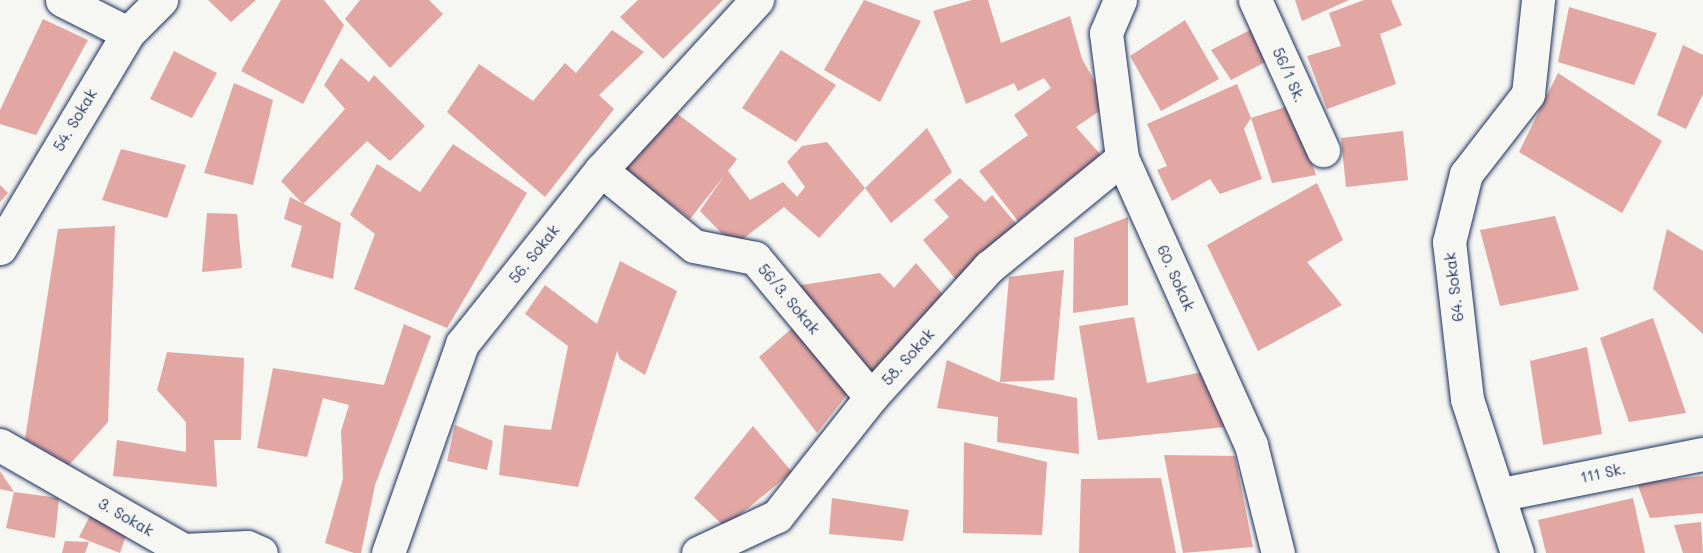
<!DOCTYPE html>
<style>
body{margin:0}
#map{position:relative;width:1703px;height:553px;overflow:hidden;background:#f6f6f2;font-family:Mali,sans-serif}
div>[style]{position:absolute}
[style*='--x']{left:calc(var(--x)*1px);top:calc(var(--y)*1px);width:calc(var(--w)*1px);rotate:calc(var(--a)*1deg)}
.building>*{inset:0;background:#e2a7a3}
.roads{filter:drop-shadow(0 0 2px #1b2f5e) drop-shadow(0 0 2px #1b2f5e)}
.street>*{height:33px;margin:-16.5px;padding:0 16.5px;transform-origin:16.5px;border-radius:16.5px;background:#f6f6f2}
span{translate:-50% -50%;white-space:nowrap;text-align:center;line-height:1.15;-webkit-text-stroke:6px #f6f6f2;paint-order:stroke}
.street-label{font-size:15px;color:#1b2f5e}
</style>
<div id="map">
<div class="building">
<i style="clip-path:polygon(208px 0,256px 0,231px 22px)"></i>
<i style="clip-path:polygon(281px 0,324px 0,344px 25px,303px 104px,241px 71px)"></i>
<i style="clip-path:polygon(360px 0,429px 0,443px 14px,390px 68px,345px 19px)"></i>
<i style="clip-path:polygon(638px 0,723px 0,663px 59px,620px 17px)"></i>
<i style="clip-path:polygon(864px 0,921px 21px,880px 102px,824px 70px)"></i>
<i style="clip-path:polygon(972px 0,988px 0,1001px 43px,1070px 16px,1082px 59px,1108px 105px,1076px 127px,1101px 155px,1018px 221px,979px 171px,1028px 135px,1014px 115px,1051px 88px,1044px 78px,1018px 91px,1014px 83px,966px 104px,933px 11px)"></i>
<i style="clip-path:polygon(1295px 0,1349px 0,1302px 21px)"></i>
<i style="clip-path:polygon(1364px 0,1391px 0,1402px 25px,1380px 34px,1396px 84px,1327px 109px,1307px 56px,1341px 46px,1329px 13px)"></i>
<i style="clip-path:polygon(1569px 7px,1657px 33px,1634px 85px,1558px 62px)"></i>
<i style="clip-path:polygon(43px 19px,88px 40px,36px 135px,0 124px,0 110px)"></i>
<i style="clip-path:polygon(1185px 20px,1219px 79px,1161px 111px,1130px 56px)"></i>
<i style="clip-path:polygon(1256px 27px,1273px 58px,1231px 80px,1211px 50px)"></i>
<i style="clip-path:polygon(612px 30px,644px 52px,599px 95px,614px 109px,545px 197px,447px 112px,479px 64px,533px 101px,565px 63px,576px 73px)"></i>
<i style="clip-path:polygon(1683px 45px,1703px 55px,1703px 94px,1686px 129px,1657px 115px)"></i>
<i style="clip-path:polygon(781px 50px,836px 85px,796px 142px,742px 108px)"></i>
<i style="clip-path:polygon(174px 51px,217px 73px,192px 118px,150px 99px)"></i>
<i style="clip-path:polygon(341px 58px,369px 82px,374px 75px,425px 126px,390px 161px,367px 141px,303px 204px,281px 181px,345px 109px,324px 85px)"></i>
<i style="clip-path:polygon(1558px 73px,1662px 141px,1622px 213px,1519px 152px)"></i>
<i style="clip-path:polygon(234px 83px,273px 100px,253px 185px,204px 173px)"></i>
<i style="clip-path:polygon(1237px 84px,1251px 118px,1244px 129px,1262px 179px,1220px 194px,1210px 179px,1172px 201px,1157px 170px,1167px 166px,1147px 124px)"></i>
<i style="clip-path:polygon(1292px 105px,1316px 175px,1272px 183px,1251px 118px)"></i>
<i style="clip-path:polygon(671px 109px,737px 159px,728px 171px,750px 200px,783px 182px,797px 197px,805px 187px,787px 162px,802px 146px,827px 142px,865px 188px,819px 238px,784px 207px,734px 246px,700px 211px,724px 176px,690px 219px,620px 166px)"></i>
<i style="clip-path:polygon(927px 128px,952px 172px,891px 223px,865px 188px)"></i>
<i style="clip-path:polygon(1403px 131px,1408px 180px,1346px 187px,1341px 138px)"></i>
<i style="clip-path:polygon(453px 144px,527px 193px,447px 328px,354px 289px,375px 234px,350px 215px,377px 164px,420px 192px)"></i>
<i style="clip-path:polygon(121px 149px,186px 165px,167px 218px,102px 200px)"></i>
<i style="clip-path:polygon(960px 178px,985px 202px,992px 195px,1018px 226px,958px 282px,923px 240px,949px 217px,934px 200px)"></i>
<i style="clip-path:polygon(1317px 183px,1343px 240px,1307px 262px,1342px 305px,1258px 351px,1207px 245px)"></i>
<i style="clip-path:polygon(0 185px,8px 193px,0 202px)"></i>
<i style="clip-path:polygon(290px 197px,341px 223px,333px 279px,291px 267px,302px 226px,284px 219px)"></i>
<i style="clip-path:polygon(207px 213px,237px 214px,242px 268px,202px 272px)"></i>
<i style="clip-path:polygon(1555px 216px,1579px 290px,1500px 306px,1480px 230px)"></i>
<i style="clip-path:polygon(1128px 217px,1128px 305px,1073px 313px,1074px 238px)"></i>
<i style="clip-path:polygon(115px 226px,108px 422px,69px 465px,25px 439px,58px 229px)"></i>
<i style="clip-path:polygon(1667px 229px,1703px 251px,1703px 334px,1653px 289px)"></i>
<i style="clip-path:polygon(620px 261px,677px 291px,645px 375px,620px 359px,617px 351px,578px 487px,499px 475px,504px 425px,551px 430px,568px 346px,525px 314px,545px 285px,597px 324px)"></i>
<i style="clip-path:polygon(916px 263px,946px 298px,874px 374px,795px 286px,880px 273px,894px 288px)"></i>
<i style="clip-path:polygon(1064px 270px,1054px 380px,1000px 382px,1009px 277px)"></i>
<i style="clip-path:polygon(1134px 317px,1147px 383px,1208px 371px,1225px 427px,1098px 440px,1079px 326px)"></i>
<i style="clip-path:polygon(1653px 318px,1686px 413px,1629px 422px,1600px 338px)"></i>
<i style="clip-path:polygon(798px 323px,849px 392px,817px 433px,759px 357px)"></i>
<i style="clip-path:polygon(404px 324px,431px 336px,375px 485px,361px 553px,354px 553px,325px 543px,343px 479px,341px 431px,349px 405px,323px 398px,307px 457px,257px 448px,273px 368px,384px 385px)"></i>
<i style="clip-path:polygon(1587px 347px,1602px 434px,1543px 445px,1530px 361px)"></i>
<i style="clip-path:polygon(167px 352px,244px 358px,241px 440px,214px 440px,217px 487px,113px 476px,117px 440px,186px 452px,186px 422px,157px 390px)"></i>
<i style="clip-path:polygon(947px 360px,998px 382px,1077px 398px,1079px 454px,997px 442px,998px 417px,937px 408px)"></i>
<i style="clip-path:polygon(455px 425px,493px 441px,487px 470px,447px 461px)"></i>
<i style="clip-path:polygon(753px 426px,792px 472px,725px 527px,694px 498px)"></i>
<i style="clip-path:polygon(964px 442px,1047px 462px,1042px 535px,963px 533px)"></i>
<i style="clip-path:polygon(1164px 455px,1235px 456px,1253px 547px,1183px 553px)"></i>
<i style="clip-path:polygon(0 471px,14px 492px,0 489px)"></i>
<i style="clip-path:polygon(1703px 476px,1703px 513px,1650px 518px,1637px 483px)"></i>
<i style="clip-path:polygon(1161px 478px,1176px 553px,1079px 553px,1081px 479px)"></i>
<i style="clip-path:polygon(14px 492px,59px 498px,55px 538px,6px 528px)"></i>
<i style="clip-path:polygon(832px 498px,909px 510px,903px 541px,829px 534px)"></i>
<i style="clip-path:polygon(1633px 498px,1645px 553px,1546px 553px,1538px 520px)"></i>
<i style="clip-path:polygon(93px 510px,128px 529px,120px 553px,79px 537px)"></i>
<i style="clip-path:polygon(1701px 522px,1703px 553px,1683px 553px,1674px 525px)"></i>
<i style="clip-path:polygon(65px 541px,89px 542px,85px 553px,62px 553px)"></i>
</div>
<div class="roads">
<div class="street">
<i style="--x:62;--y:0;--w:74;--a:26.6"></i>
<i style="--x:1120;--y:0;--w:36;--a:113"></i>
<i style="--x:1106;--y:33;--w:126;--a:82.7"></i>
<i style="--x:1122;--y:158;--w:315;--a:65.8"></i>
<i style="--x:1251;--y:445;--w:111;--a:76"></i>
<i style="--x:1255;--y:0;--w:165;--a:65.6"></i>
<i style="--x:601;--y:170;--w:120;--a:39.3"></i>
<i style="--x:694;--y:246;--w:62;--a:11.1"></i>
<i style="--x:755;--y:258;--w:181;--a:50.2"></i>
<i style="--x:0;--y:248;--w:250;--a:-59.2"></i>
<i style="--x:128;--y:33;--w:47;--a:-45"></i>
<i style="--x:0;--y:445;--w:211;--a:29.8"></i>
<i style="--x:183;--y:550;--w:64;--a:-2.7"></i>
<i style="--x:247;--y:547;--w:15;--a:23"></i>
<i style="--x:1502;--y:494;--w:205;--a:-11.3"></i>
<i style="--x:388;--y:553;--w:222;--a:-70.5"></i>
<i style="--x:462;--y:344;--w:223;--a:-51.4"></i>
<i style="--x:601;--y:170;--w:231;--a:-47.5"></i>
<i style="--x:698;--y:553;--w:87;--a:-25.1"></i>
<i style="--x:777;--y:516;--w:152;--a:-51.7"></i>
<i style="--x:871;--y:397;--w:176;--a:-47.8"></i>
<i style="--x:989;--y:267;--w:172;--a:-39.3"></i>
<i style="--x:1517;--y:553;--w:162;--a:-108"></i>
<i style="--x:1467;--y:399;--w:158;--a:-96.5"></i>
<i style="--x:1449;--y:242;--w:70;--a:-76"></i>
<i style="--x:1466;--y:174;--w:101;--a:-52.2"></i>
<i style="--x:1528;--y:94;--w:95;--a:-83.9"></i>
</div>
</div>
<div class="street-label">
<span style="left:1289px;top:75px;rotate:66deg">56/1 Sk.</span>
<span style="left:75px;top:120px;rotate:-59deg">54. Sokak</span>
<span style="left:534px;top:254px;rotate:-51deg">56. Sokak</span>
<span style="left:1176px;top:278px;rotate:66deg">60. Sokak</span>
<span style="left:1454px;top:287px;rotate:-97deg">64. Sokak</span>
<span style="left:789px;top:299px;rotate:50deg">56/3. Sokak</span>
<span style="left:908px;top:357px;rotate:-48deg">58. Sokak</span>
<span style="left:1603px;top:473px;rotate:-12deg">111 Sk.</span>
<span style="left:126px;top:517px;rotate:30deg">3. Sokak</span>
</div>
</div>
